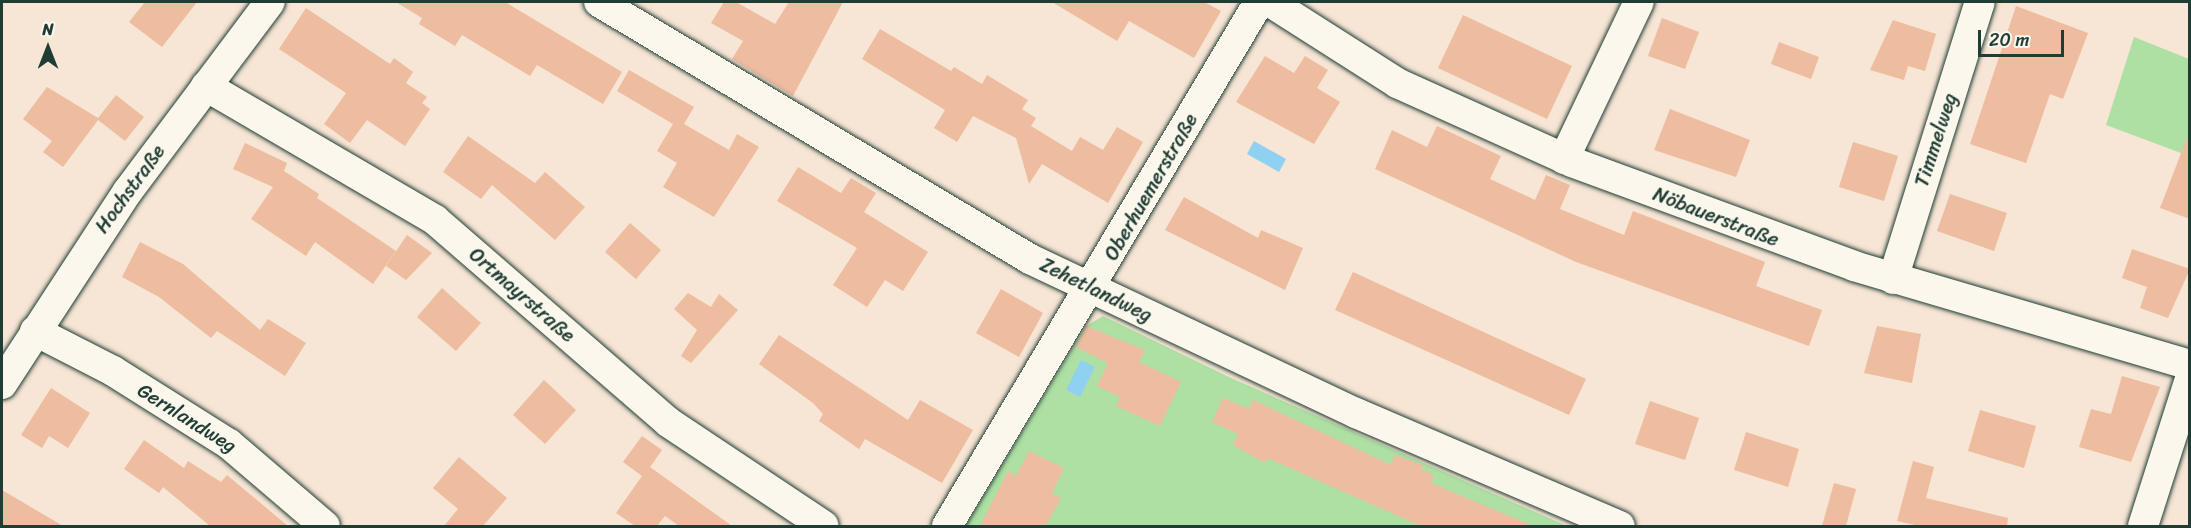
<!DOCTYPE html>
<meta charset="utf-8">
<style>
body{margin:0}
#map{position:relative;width:2191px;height:528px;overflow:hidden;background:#f7e5d5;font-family:Sriracha,sans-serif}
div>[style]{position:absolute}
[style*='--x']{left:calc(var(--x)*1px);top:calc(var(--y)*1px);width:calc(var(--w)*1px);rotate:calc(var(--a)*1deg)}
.green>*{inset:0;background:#ade0a2}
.water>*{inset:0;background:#90d0f1}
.building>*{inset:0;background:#eebc9f}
.roads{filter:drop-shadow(0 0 2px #1f3d34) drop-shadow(0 0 2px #1f3d34)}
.street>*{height:30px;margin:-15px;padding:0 15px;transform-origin:15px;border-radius:15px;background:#fbf7ec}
span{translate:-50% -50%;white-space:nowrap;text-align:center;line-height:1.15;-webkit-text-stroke:6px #fbf7ec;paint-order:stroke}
.street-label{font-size:20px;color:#1f3d34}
.frame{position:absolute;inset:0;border:3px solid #1f3d34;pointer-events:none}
.north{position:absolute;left:18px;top:18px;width:60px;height:60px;-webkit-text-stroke:4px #fbf7ec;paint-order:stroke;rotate:0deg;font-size:16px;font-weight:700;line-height:24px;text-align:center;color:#1f3d34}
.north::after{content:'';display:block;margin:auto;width:21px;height:27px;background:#1f3d34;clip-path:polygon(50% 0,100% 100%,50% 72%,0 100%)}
.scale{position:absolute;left:1978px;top:30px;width:86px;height:27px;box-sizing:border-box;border:3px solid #1f3d34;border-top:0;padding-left:8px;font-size:18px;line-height:21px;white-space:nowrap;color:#1f3d34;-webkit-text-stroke:4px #fbf7ec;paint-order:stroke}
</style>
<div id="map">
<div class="green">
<i style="clip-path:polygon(2134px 37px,2189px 59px,2189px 156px,2106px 125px)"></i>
<i style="clip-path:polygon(1103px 316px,1231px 378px,1567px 526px,966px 526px,1086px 326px)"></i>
</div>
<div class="water">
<i style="clip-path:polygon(1254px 141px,1286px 159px,1279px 172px,1247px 154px)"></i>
<i style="clip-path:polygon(1081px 360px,1095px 367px,1080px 397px,1066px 390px)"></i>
</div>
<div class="building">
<i style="clip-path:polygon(145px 2px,197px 2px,162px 47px,129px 22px)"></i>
<i style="clip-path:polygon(396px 2px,505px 2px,622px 72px,603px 104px,537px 65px,530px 76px,462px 35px,455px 46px,419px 24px,422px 18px)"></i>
<i style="clip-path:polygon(724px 2px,736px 2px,775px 24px,789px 2px,843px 2px,793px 96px,732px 59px,743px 41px,711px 23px)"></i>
<i style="clip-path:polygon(1052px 2px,1204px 2px,1221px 11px,1194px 58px,1129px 21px,1117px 41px)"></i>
<i style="clip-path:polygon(2016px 6px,2088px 33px,2063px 99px,2050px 94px,2026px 163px,1970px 144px)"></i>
<i style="clip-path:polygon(306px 8px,390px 64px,394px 58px,413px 72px,406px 83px,427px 97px,422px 103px,430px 109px,405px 146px,367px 120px,350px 143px,324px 124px,346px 93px,279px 49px)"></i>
<i style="clip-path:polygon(1463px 15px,1572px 66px,1547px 119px,1438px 68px)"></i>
<i style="clip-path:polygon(1662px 18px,1699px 32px,1685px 69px,1648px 56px)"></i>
<i style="clip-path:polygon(1893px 20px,1936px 34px,1925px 71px,1908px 66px,1904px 80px,1870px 70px)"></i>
<i style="clip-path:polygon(880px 29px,951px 71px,954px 67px,982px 84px,987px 75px,1028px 100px,1022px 109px,1036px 118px,1031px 126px,1072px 151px,1080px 137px,1103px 150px,1117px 127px,1143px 142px,1108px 203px,1042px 164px,1029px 184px,1016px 138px,973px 116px,957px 142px,934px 128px,945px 110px,862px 59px)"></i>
<i style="clip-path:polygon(1779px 42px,1819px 57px,1811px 79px,1771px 64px)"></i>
<i style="clip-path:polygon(1265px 56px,1294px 73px,1305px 56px,1328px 70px,1317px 88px,1340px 102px,1314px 144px,1236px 102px)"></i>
<i style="clip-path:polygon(629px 70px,694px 107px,684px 124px,729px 150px,737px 134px,759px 147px,714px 217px,663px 187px,677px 163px,657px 151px,673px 124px,617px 91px)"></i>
<i style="clip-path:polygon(47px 87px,98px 118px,116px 95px,144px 117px,125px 141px,98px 120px,63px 167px,43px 152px,52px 141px,23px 119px)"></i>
<i style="clip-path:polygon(1670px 109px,1750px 140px,1736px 177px,1654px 150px)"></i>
<i style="clip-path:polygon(1437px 126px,1501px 156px,1490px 179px,1535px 200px,1546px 175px,1570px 185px,1560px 209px,1624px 235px,1633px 211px,1765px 262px,1756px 286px,1822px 310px,1809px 346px,1576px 262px,1375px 169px,1392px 130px,1427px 147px)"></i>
<i style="clip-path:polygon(2188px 135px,2190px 135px,2190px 219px,2160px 208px)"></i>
<i style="clip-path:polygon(468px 136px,535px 183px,545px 172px,585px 207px,555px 240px,492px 185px,481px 199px,443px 172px)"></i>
<i style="clip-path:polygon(1853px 142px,1898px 156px,1884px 201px,1839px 187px)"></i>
<i style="clip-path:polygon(245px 143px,287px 163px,284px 171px,319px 194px,317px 198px,396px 251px,373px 284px,315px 242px,306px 256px,251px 219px,273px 187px,233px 169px)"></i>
<i style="clip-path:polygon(798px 167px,841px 193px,851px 178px,876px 193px,864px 212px,928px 252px,903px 291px,885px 280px,867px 307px,833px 285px,857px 248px,777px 201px)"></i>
<i style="clip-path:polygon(1950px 194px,2007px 213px,1994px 251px,1937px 231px)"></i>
<i style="clip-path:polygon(1184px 197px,1258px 238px,1261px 230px,1303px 248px,1285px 290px,1165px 230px)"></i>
<i style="clip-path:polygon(630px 223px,661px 250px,636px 279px,605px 252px)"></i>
<i style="clip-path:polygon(407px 235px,432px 253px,406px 280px,386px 266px)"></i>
<i style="clip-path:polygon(140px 242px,183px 264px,260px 330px,268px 319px,306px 343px,285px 376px,217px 331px,211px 338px,159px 297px,122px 277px)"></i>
<i style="clip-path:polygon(2132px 249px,2190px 269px,2168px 318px,2140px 308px,2147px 287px,2122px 278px)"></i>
<i style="clip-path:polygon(1353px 272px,1586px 379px,1569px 415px,1335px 310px)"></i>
<i style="clip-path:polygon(442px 288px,481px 323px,456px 351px,417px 317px)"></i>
<i style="clip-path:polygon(1001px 289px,1043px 313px,1019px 357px,976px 333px)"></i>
<i style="clip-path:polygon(688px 293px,711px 307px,719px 294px,738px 310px,691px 363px,681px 356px,697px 330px,674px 309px)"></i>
<i style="clip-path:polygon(1086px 326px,1145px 350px,1139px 362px,1181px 382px,1160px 426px,1116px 406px,1120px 397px,1097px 386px,1108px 363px,1076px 347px)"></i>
<i style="clip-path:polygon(1877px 326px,1921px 334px,1912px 383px,1864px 373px)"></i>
<i style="clip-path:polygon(779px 335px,908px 420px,920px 400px,973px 430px,942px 483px,865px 439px,859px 449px,819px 421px,823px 414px,813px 403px,759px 364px)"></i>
<i style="clip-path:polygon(2122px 376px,2160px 387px,2131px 462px,2079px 447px,2091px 409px,2111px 414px)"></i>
<i style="clip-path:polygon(544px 380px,576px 410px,545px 444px,513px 415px)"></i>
<i style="clip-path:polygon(51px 388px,90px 413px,68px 448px,49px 436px,42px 448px,21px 435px)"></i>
<i style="clip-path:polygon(1223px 398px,1249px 409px,1253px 400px,1391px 465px,1395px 455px,1423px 465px,1421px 469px,1434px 475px,1431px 483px,1533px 526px,1421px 526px,1267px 458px,1265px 463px,1233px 445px,1238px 434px,1212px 422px)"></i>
<i style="clip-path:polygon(1650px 401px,1699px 418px,1685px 460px,1635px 444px)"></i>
<i style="clip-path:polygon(1980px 410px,2036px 426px,2024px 468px,1968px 451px)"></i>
<i style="clip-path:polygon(1746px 432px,1799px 449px,1788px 487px,1734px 470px)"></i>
<i style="clip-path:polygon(642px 436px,662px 450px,650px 467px,732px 526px,679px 526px,665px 516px,657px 526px,635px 526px,616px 513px,642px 476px,623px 462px)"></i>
<i style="clip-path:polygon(144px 440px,184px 468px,188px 461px,221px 482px,227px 475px,288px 526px,210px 526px,163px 487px,159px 493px,124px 469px)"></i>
<i style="clip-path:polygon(1029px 451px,1064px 468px,1052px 493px,1061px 498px,1046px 526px,980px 526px,1008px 471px,1016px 476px)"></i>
<i style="clip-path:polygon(459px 457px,507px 498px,483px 526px,444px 526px,458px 509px,433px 488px)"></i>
<i style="clip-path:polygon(1913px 461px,1934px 467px,1926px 498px,2008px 518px,2007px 526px,1919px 526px,1897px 521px)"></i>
<i style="clip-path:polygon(1834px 483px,1856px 489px,1846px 526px,1822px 526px)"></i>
<i style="clip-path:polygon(2px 490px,63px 526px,2px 526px)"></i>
</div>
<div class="roads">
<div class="street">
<i style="--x:599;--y:2;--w:502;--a:30.81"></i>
<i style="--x:1030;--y:259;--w:361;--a:25.3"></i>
<i style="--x:1356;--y:413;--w:287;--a:23.2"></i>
<i style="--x:1270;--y:2;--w:151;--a:32.5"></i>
<i style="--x:1397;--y:83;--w:192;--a:24.3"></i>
<i style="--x:1572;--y:162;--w:301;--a:20.2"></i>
<i style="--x:1854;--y:266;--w:350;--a:16.4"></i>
<i style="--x:206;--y:86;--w:265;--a:30.3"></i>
<i style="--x:435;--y:220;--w:308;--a:40.9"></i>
<i style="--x:668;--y:422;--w:187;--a:33.7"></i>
<i style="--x:1564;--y:159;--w:174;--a:-64.5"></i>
<i style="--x:1893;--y:279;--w:290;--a:-72.6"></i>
<i style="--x:35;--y:331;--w:88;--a:27.1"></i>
<i style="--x:113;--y:371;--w:137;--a:32.2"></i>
<i style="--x:229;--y:444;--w:126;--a:40.5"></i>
<i style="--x:2;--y:384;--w:230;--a:-56.9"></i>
<i style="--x:128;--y:191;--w:236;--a:-53.1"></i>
<i style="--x:947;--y:526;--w:610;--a:-59.23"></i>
<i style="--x:2143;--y:526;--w:154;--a:-72.3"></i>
</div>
</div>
<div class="street-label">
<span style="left:1936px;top:140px;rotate:-72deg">Timmelweg</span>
<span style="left:1151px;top:187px;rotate:-60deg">Oberhuemerstraße</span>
<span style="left:130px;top:189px;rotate:-54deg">Hochstraße</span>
<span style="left:1716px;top:217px;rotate:21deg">Nöbauerstraße</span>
<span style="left:1096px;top:290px;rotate:26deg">Zehetlandweg</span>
<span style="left:522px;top:295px;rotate:41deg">Ortmayrstraße</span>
<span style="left:187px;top:418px;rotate:32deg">Gernlandweg</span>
</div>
<div class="frame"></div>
<div class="north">N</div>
<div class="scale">20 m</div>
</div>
